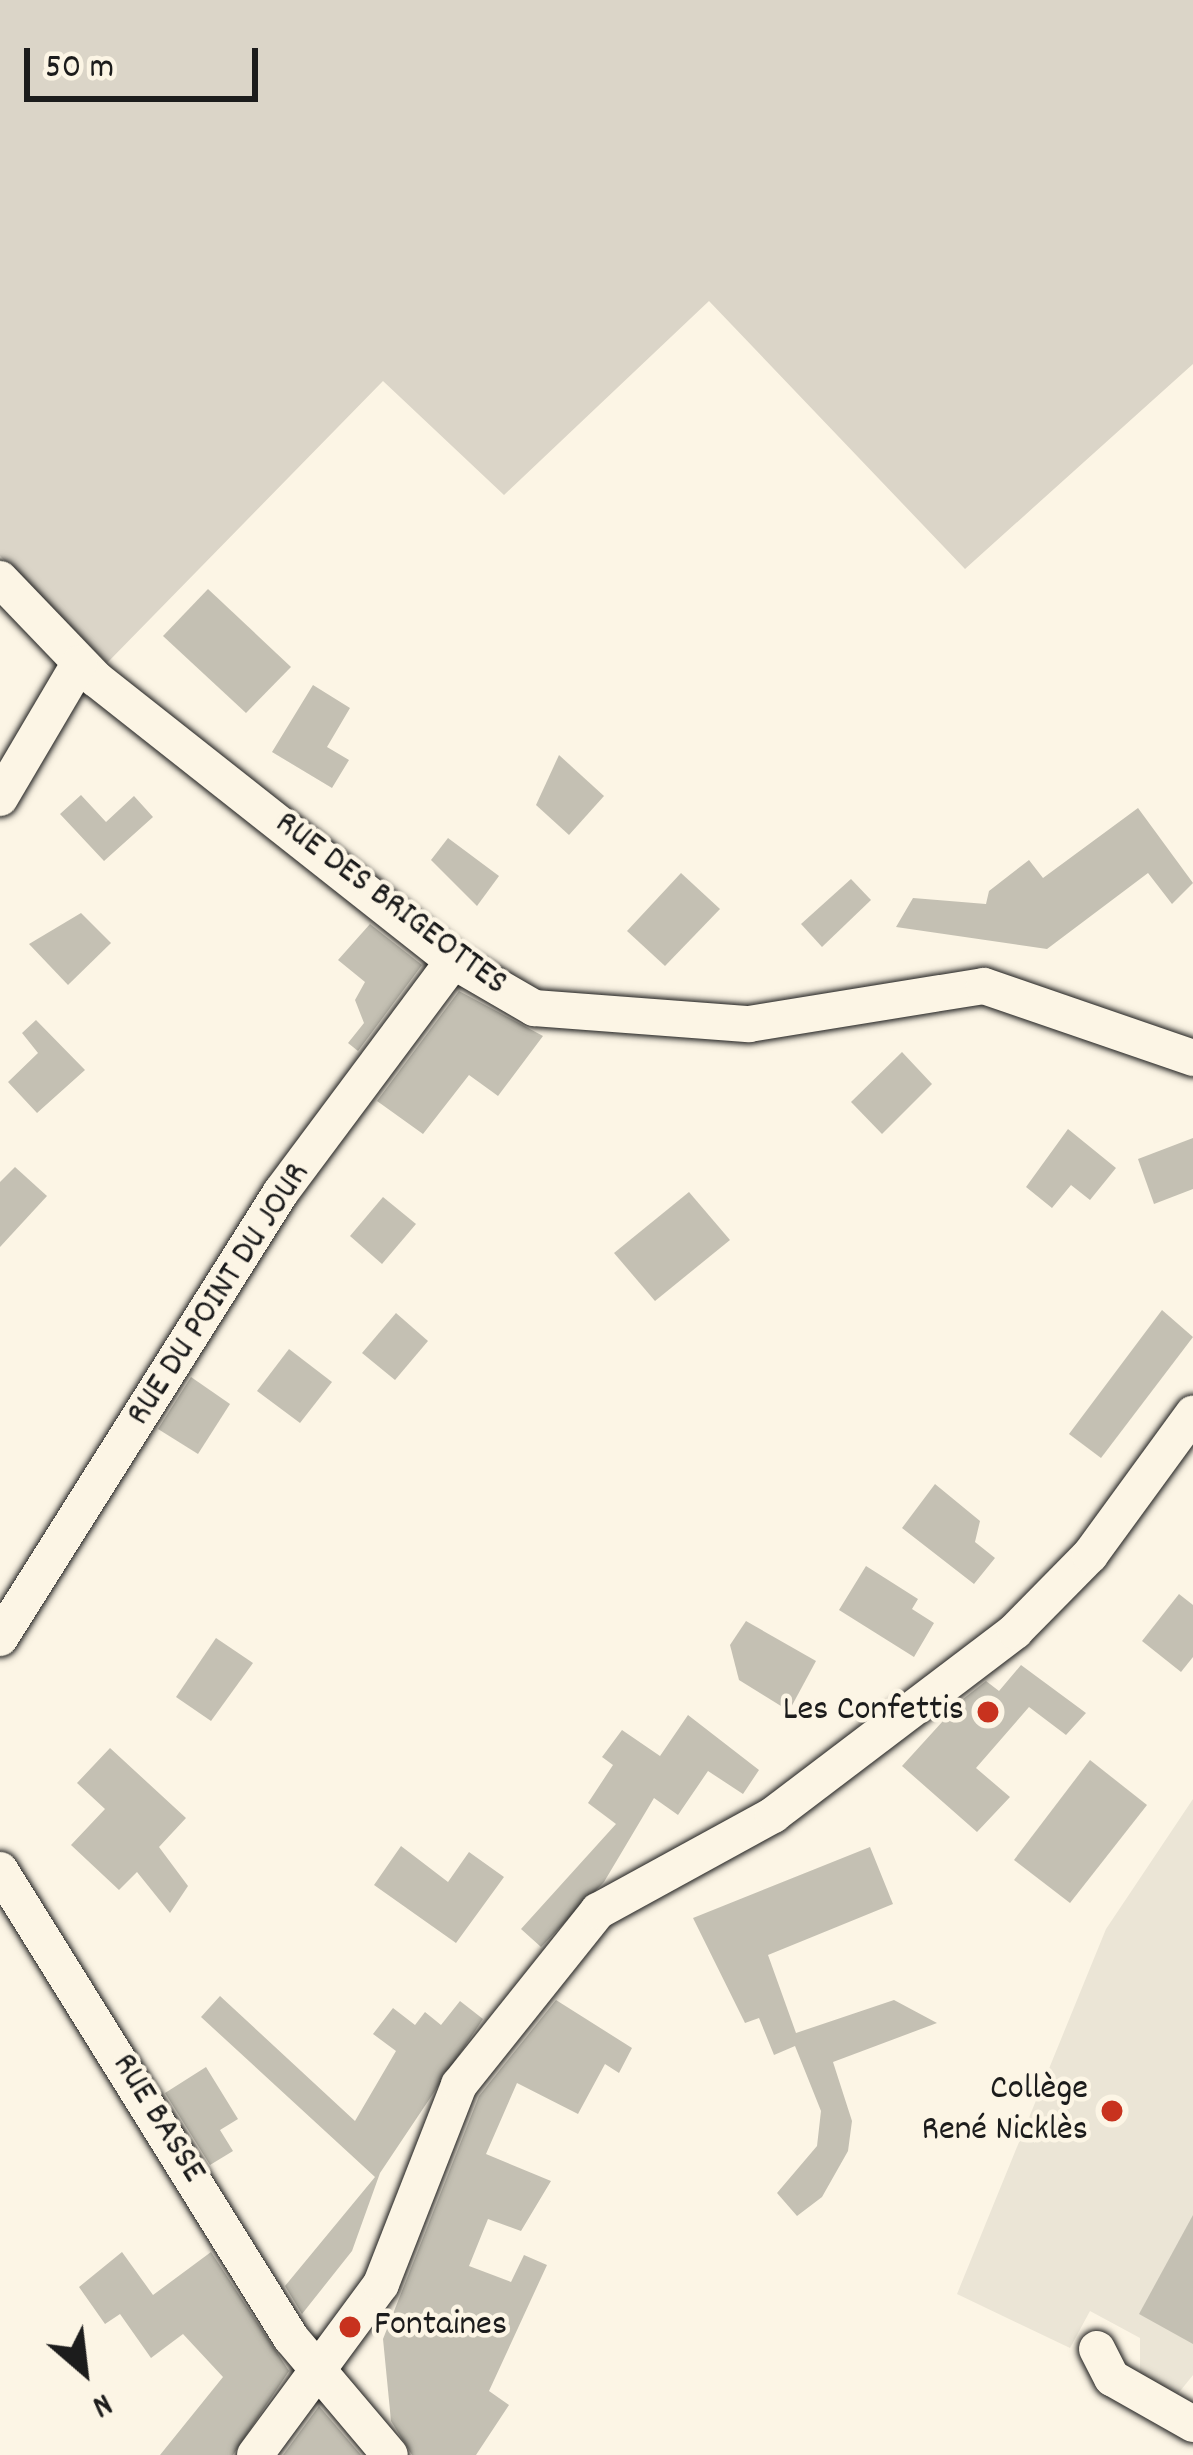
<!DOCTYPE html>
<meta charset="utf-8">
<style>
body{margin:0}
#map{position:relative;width:1193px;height:2455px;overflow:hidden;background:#fcf5e5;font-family:Dekko,sans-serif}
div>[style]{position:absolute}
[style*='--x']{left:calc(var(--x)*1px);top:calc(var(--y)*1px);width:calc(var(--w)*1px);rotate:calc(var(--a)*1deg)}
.built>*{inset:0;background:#ebe5d6}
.green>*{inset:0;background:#dbd5c8}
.building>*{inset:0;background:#c4c0b3}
.roads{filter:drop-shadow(0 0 3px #1c1c1c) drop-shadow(0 0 3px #1c1c1c)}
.minor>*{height:36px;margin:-18px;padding:0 18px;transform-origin:18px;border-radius:18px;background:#fcf5e5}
.dots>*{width:33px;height:33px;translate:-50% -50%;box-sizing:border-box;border:6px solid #fcf5e5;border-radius:50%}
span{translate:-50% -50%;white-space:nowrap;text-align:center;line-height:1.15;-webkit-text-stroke:9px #fcf5e5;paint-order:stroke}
.street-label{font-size:36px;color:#1c1c1c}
.poi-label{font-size:36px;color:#1c1c1c}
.right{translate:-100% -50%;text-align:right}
.left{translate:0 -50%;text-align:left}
.north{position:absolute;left:24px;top:2311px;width:120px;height:120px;-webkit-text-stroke:9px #fcf5e5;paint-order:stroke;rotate:152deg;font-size:33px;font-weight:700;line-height:48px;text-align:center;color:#1c1c1c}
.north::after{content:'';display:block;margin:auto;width:42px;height:54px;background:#1c1c1c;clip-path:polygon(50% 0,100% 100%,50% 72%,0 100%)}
.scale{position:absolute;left:24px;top:48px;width:234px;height:54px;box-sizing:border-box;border:6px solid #1c1c1c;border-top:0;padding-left:15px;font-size:36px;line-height:42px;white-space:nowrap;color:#1c1c1c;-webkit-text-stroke:9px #fcf5e5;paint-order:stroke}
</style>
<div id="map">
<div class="built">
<i style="clip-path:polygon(1193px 1799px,1193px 2375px,1177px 2395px,1140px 2375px,1140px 2338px,1090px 2311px,1070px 2348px,957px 2294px,1106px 1929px)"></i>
</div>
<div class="green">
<i style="clip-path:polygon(0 0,1193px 0,1193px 364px,965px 569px,709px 301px,504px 495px,383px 381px,107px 663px,0 556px)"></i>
</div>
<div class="building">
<i style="clip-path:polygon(208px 589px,291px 667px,246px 713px,163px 636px)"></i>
<i style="clip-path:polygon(313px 685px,350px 708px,327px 747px,349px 760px,332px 788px,272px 752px)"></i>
<i style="clip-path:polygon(559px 755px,604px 796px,569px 835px,536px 805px)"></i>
<i style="clip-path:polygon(81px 795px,106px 822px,134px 796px,153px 817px,104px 861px,60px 814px)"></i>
<i style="clip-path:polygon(1138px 808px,1193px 883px,1172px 904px,1148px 873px,1047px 949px,896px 927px,913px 898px,986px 904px,989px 891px,1029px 860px,1043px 878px)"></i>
<i style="clip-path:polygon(448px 838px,499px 876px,477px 906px,431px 860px)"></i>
<i style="clip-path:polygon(681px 873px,720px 909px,665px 966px,627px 931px)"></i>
<i style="clip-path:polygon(851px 879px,871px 900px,822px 947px,801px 924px)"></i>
<i style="clip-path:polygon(81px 913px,111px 943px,68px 985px,29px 944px)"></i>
<i style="clip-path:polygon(370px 924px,422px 965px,358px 1051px,348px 1043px,364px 1023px,355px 1000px,365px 982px,338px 960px)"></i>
<i style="clip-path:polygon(459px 991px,543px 1036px,498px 1096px,469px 1075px,423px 1134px,377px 1101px)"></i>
<i style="clip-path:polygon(36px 1020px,85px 1070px,37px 1113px,8px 1082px,38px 1053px,22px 1033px)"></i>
<i style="clip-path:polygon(902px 1052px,932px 1084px,882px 1134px,851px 1102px)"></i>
<i style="clip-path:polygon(1068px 1129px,1116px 1168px,1090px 1200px,1071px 1185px,1052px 1208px,1026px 1187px)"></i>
<i style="clip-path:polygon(1193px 1138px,1193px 1189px,1154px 1204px,1138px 1159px)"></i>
<i style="clip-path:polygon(15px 1167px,47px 1196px,0 1247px,0 1182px)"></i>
<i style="clip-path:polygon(689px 1192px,730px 1240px,655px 1301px,614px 1253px)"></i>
<i style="clip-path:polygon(383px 1197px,416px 1224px,382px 1264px,350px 1236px)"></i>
<i style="clip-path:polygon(1162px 1310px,1193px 1337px,1101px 1458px,1069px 1434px)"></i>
<i style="clip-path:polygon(396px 1313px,428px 1341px,395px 1380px,362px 1353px)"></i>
<i style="clip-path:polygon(289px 1349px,332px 1382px,300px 1423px,257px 1391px)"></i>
<i style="clip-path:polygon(191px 1377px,230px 1404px,198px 1454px,158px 1429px)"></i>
<i style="clip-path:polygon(935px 1484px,980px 1521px,975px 1542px,995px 1558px,974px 1584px,902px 1528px)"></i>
<i style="clip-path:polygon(866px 1566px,918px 1599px,912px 1609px,934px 1623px,914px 1657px,839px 1610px)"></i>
<i style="clip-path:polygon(1179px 1594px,1193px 1605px,1193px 1657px,1181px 1672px,1142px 1641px)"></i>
<i style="clip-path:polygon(746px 1621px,816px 1661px,789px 1711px,739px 1680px,730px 1645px)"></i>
<i style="clip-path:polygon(216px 1638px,253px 1663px,211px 1721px,176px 1697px)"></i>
<i style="clip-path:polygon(1021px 1665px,1086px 1713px,1066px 1735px,1029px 1707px,976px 1768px,1010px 1797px,977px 1832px,902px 1766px,963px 1699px,986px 1681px,999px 1691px)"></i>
<i style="clip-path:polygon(688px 1715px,759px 1770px,743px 1794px,708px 1771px,678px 1815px,654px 1798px,604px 1882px,541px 1947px,521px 1929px,616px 1824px,588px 1803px,613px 1765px,602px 1757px,622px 1730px,660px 1756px)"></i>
<i style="clip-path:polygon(110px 1748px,186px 1818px,159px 1847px,188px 1886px,170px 1913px,137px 1872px,119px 1890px,71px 1845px,105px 1809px,77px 1783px)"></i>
<i style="clip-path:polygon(1090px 1760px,1147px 1805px,1070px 1903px,1014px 1860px)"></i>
<i style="clip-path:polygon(401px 1846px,448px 1882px,469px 1852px,504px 1877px,456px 1943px,374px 1885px)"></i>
<i style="clip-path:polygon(870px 1847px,893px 1904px,768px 1955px,796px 2033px,894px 2000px,937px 2023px,833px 2062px,852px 2121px,848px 2151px,822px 2197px,797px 2216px,777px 2193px,817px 2146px,821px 2111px,795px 2046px,774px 2055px,759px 2018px,745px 2023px,693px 1918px)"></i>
<i style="clip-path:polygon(220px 1996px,355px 2121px,396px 2051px,373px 2034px,393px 2008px,415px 2025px,425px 2012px,441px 2025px,460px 2001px,483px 2019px,380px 2173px,352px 2251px,302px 2314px,285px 2286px,375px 2177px,201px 2017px)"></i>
<i style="clip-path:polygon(556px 2000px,632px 2048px,619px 2073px,605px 2064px,578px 2114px,517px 2083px,486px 2154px,551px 2181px,521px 2231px,488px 2219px,469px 2266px,511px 2282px,524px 2255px,547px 2265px,489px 2391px,509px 2405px,476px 2455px,412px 2455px,391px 2421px,383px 2339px,479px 2096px)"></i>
<i style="clip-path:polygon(206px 2067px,238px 2119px,220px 2130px,233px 2151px,210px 2165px,165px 2093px)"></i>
<i style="clip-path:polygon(1193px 2215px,1193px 2344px,1139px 2314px)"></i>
<i style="clip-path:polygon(122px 2252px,153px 2295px,211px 2252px,289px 2371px,233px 2455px,160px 2455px,223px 2377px,183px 2334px,151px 2358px,120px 2314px,105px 2324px,79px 2287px)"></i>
<i style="clip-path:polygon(319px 2406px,361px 2455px,283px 2455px)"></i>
</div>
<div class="roads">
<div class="minor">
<i style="--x:0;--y:579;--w:139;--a:46.2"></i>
<i style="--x:96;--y:679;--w:455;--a:38.3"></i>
<i style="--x:453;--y:961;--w:94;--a:30.1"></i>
<i style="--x:534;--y:1008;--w:216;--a:4.3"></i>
<i style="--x:749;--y:1024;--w:238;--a:-9.2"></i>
<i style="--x:984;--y:986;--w:221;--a:19"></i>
<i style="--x:0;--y:798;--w:156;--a:-59.5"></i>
<i style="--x:0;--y:1638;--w:527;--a:-57.79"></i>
<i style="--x:281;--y:1192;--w:288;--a:-53.3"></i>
<i style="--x:0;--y:1870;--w:551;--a:58.13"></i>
<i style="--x:291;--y:2338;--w:153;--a:49.8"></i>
<i style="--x:1097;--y:2349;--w:33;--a:63"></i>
<i style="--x:1112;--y:2378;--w:93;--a:29.6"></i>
<i style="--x:255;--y:2455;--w:212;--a:-53.6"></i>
<i style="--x:381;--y:2284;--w:214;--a:-68.6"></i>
<i style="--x:459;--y:2085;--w:223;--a:-51.4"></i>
<i style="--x:598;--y:1911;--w:200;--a:-28.7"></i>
<i style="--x:773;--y:1815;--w:304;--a:-37.2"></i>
<i style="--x:1015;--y:1631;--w:107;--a:-45.4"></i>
<i style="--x:1090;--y:1555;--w:175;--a:-53.9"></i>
</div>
</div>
<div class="dots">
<i style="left:988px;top:1712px;background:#c8321e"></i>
<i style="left:1112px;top:2111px;background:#c8321e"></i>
<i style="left:350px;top:2327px;background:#c8321e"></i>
</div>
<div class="street-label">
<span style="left:390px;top:905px;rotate:37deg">RUE DES BRIGEOTTES</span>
<span style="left:220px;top:1295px;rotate:-57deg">RUE DU POINT DU JOUR</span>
<span style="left:157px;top:2119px;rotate:58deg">RUE BASSE</span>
</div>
<div class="poi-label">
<span class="right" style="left:964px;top:1712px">Les Confettis</span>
<span class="right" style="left:1088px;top:2111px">Collège<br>René Nicklès</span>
<span class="left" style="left:374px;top:2327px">Fontaines</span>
</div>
<div class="north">N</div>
<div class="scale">50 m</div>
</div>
